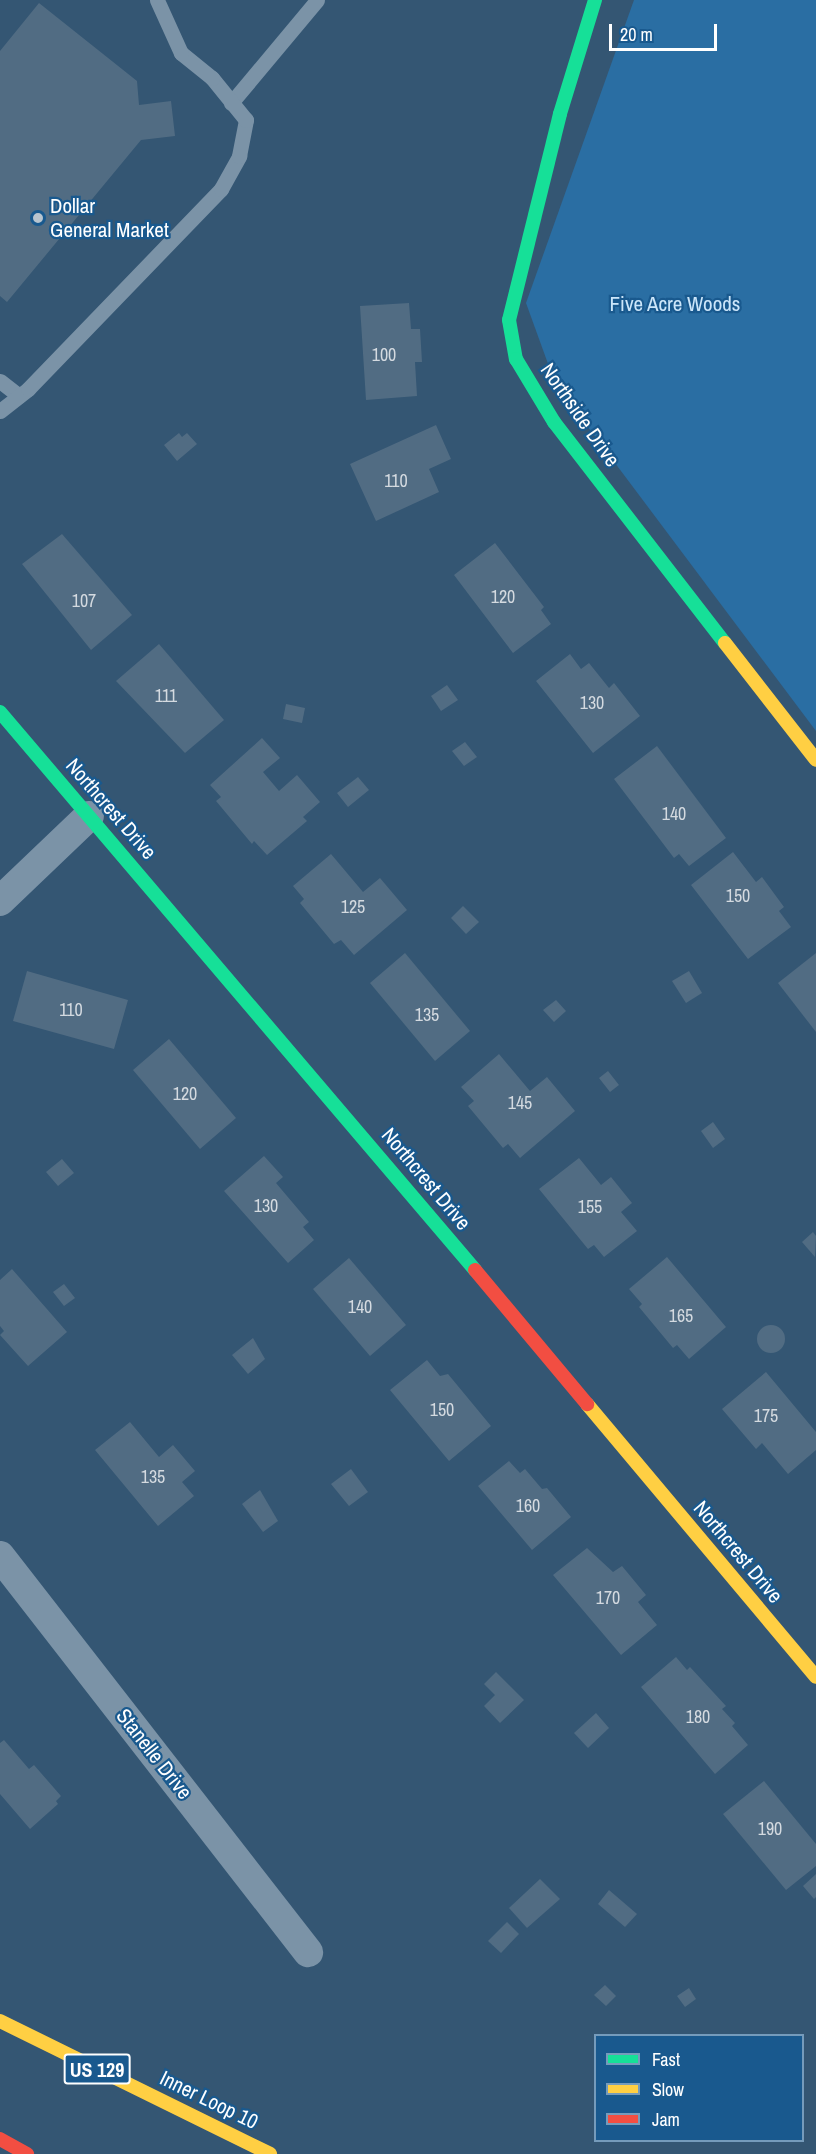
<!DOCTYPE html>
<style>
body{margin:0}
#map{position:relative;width:816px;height:2154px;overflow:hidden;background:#345673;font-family:"Archivo Narrow",sans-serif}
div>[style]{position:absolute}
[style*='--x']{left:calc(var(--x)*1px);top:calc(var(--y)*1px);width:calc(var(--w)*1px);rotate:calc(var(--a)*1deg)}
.green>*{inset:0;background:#2a6ea3}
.building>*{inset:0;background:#516c83}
.round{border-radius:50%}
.lane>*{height:15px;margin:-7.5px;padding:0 7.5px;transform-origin:7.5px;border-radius:7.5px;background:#7b93a7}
.street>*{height:30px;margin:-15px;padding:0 15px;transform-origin:15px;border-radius:15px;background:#7b93a7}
.fast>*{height:14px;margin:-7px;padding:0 7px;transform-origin:7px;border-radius:7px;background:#16e098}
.slow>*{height:14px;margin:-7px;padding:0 7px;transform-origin:7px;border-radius:7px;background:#ffcf43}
.jam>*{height:14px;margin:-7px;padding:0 7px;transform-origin:7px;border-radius:7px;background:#f24e42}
.dots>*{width:16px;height:16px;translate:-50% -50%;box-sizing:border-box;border:3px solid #19598e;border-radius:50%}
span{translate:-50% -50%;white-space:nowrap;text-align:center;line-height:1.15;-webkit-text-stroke:4.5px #19598e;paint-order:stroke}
.number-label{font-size:18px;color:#d4dae0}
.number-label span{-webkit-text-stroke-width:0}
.shield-label span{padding:2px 4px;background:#19598e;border:2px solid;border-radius:4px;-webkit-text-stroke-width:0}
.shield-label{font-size:20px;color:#fff;font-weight:700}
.poi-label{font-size:21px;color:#fff}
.left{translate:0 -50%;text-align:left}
.park-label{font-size:21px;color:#cce6fa}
.street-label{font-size:21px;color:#fff}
.legend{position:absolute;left:594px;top:2034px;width:210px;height:108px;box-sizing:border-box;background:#19598e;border:2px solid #759bbb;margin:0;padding:8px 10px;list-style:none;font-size:18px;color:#fff}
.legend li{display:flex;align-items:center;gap:12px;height:30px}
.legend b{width:30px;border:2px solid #759bbb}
.scale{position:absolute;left:609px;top:24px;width:108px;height:27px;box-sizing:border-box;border:3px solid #fff;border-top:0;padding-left:8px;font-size:18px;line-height:21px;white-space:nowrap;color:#fff;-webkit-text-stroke:4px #19598e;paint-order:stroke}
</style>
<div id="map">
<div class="green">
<i style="clip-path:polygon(634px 0,816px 0,816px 731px,555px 383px,526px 303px)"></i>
</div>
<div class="building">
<i style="clip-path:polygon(39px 3px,137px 81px,139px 105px,171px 101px,175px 136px,141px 140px,7px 302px,0 296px,0 51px)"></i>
<i style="clip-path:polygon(409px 303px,411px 329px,420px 329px,422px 362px,415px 362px,417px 396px,366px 400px,360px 306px)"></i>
<i style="clip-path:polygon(436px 425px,451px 459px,429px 469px,439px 492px,376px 521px,350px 464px)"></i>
<i style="clip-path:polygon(179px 433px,182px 437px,187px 433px,197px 444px,177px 461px,164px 445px)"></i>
<i style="clip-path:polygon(62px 534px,132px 615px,91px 650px,22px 564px)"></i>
<i style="clip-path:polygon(495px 543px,544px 607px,541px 610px,551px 624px,513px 653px,454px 575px)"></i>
<i style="clip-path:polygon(159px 644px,224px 720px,185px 753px,116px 681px)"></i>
<i style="clip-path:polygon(570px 654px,581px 669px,589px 663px,609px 688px,614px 683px,640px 716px,593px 753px,536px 681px)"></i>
<i style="clip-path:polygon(447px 685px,458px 700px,441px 711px,431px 696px)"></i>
<i style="clip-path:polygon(286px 704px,305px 708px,302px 723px,283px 719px)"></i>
<i style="clip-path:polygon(262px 738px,280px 758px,263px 772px,279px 791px,297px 775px,320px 802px,303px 817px,307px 821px,267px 855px,254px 841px,252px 844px,216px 801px,221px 797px,210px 785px)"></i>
<i style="clip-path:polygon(465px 742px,477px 757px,464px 766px,452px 751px)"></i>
<i style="clip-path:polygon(657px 746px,726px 838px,689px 866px,679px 854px,674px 858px,614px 779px)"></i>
<i style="clip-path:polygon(358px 777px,369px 790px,348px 807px,337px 793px)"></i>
<i style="clip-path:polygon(733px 852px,756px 882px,762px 877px,784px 907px,779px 911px,791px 927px,748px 959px,691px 885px)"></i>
<i style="clip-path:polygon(331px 854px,363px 892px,380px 878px,407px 910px,354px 955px,341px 940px,334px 944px,300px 903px,304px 899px,293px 886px)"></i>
<i style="clip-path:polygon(463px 906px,479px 922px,466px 934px,451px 918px)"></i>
<i style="clip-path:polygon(405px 953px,470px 1031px,435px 1061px,370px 983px)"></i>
<i style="clip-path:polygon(816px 953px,816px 1032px,778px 983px)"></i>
<i style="clip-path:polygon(27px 971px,128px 1000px,114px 1049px,13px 1021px)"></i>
<i style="clip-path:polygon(689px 971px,702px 993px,686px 1003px,672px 981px)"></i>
<i style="clip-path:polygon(556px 1000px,566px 1011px,554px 1022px,543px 1010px)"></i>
<i style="clip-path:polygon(169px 1039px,236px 1118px,200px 1149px,133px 1070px)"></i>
<i style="clip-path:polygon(499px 1054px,530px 1091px,547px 1077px,575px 1111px,520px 1158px,508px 1144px,503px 1148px,468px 1106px,474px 1101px,461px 1087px)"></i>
<i style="clip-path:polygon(608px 1071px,619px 1085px,610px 1092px,599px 1078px)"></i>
<i style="clip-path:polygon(713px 1122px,725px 1139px,713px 1148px,701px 1131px)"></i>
<i style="clip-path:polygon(264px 1156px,283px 1177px,276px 1183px,309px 1222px,303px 1227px,314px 1240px,288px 1263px,224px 1191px)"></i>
<i style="clip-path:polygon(579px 1158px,601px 1185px,611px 1177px,632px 1203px,621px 1212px,637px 1231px,604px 1257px,594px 1245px,588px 1249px,539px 1189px)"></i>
<i style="clip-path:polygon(62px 1159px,74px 1173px,58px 1186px,46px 1172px)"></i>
<i style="clip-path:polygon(813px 1232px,816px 1236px,815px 1257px,802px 1242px)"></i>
<i style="clip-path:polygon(667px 1257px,726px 1327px,689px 1359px,677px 1345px,673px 1348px,639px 1307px,642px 1304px,629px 1289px)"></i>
<i style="clip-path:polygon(349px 1258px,406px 1325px,370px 1356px,313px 1289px)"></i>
<i style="clip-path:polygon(12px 1269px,67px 1332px,28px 1366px,0 1335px,4px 1331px,0 1326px,0 1280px)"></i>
<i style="clip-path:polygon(64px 1284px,75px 1298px,64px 1306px,53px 1292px)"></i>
<i class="round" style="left:757px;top:1325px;width:28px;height:28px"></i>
<i style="clip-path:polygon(253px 1338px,265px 1359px,248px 1374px,232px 1355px)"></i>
<i style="clip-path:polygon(427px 1360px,440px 1376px,448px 1374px,491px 1426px,449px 1461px,390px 1390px)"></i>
<i style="clip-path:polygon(766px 1372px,816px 1432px,816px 1450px,788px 1474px,762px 1443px,756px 1449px,722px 1409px)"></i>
<i style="clip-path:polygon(130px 1422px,159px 1457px,173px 1445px,195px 1471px,182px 1482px,194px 1496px,158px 1526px,95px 1450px)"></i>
<i style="clip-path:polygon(509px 1461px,520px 1473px,525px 1469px,542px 1489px,547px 1488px,571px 1517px,532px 1550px,478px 1486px)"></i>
<i style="clip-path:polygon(351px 1469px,368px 1492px,349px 1506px,331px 1484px)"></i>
<i style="clip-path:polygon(260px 1490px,278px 1521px,263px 1532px,242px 1504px)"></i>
<i style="clip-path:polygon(587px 1548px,613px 1572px,622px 1566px,646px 1595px,638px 1602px,657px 1625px,621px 1655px,553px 1575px)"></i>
<i style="clip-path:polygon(676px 1657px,687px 1670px,690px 1667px,726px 1706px,722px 1709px,735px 1723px,732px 1726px,748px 1745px,715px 1774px,641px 1687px)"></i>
<i style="clip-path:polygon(496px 1672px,524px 1700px,500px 1723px,484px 1706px,495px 1695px,484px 1684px)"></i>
<i style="clip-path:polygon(596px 1713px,609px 1728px,588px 1748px,574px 1733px)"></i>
<i style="clip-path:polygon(4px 1740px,29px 1769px,34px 1765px,61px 1796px,56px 1801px,58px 1804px,30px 1829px,0 1794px,0 1743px)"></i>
<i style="clip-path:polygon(764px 1781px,816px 1844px,816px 1866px,786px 1890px,723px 1814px)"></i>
<i style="clip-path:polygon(816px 1874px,816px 1897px,814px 1899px,803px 1886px)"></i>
<i style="clip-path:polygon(540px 1879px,560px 1899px,527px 1928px,509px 1908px)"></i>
<i style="clip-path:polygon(609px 1890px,637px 1914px,625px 1927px,598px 1904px)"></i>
<i style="clip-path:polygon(507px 1922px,519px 1934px,501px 1953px,488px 1941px)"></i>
<i style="clip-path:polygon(605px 1985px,616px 1996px,606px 2006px,594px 1995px)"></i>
<i style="clip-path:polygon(689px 1988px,696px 1999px,685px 2007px,677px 1996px)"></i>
</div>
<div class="lane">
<i style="--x:231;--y:103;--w:134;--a:-50.1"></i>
<i style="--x:0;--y:381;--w:24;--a:38"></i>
<i style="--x:0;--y:411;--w:36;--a:-38"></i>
<i style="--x:28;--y:389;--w:278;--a:-46"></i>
<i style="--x:221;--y:189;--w:38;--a:-61"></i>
<i style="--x:239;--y:156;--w:37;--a:-79"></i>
<i style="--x:246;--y:120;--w:54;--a:-129"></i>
<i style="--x:212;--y:78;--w:40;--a:-141"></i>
<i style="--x:181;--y:53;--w:58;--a:-114.4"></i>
</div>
<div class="street">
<i style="--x:0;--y:901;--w:123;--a:-43.7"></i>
<i style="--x:0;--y:1556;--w:502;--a:52.13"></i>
</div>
<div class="fast">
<i style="--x:595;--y:0;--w:119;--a:107.1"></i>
<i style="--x:560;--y:114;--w:212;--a:103.9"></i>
<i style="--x:509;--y:320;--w:40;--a:80"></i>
<i style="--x:516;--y:359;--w:74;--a:58.9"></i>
<i style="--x:554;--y:422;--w:279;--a:52.3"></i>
<i style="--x:0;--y:712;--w:733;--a:49.59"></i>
</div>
<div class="slow">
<i style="--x:725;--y:643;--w:148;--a:52.1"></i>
<i style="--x:587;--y:1404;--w:356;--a:50"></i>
<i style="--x:0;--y:2021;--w:301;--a:26.2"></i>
</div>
<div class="jam">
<i style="--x:475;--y:1270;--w:175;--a:50.1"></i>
<i style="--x:0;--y:2139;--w:31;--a:29"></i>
</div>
<div class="dots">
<i style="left:38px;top:218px;background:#b8c4ce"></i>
</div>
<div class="number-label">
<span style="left:384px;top:355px">100</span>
<span style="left:396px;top:481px">110</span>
<span style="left:503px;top:597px">120</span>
<span style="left:84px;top:601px">107</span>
<span style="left:166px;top:696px">111</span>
<span style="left:592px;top:703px">130</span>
<span style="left:674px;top:814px">140</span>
<span style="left:738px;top:896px">150</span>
<span style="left:353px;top:907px">125</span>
<span style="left:71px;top:1010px">110</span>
<span style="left:427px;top:1015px">135</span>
<span style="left:185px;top:1094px">120</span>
<span style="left:520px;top:1103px">145</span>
<span style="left:266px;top:1206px">130</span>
<span style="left:590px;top:1207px">155</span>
<span style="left:360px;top:1307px">140</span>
<span style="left:681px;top:1316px">165</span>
<span style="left:442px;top:1410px">150</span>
<span style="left:766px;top:1416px">175</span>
<span style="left:153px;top:1477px">135</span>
<span style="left:528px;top:1506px">160</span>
<span style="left:608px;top:1598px">170</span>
<span style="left:698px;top:1717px">180</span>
<span style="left:770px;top:1829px">190</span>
</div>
<div class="shield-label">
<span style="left:97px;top:2069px">US 129</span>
</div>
<div class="poi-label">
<span class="left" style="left:50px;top:218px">Dollar<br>General Market</span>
</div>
<div class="park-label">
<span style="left:675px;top:304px">Five Acre Woods</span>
</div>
<div class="street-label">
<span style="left:580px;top:415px;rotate:55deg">Northside Drive</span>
<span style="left:111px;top:809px;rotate:49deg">Northcrest Drive</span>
<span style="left:426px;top:1179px;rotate:50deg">Northcrest Drive</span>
<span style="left:738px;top:1552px;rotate:50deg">Northcrest Drive</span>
<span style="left:154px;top:1754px;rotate:52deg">Stanelle Drive</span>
<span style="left:209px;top:2100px;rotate:26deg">Inner Loop 10</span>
</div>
<ul class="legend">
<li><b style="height:8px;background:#16e098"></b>Fast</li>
<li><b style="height:8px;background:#ffcf43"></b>Slow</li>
<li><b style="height:8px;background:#f24e42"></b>Jam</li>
</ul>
<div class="scale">20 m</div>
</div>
